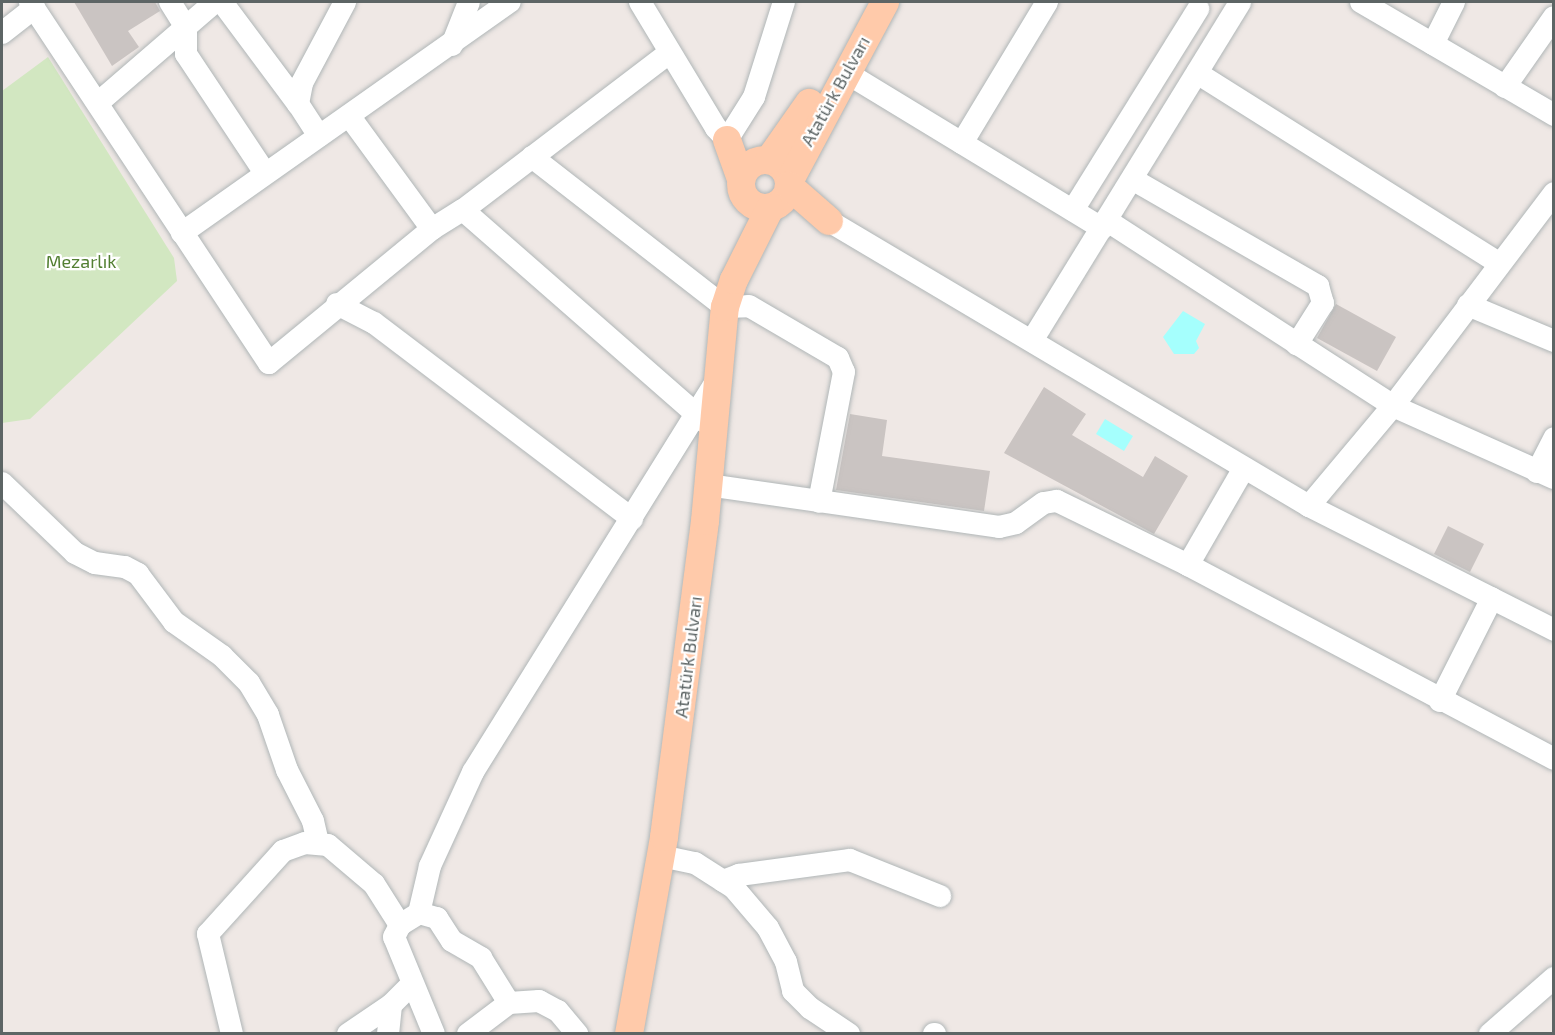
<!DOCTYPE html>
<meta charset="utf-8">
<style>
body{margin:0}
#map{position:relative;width:1555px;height:1035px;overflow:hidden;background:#efe8e5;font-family:"Exo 2",sans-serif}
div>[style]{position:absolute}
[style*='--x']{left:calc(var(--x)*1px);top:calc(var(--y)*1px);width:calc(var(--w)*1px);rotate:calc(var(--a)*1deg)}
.green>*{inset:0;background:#d2e7c1}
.water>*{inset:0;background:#a5fffd}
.building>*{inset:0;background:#cac4c2}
.roads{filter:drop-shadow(0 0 2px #b0b6b7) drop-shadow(0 0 2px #b0b6b7)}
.minor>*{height:22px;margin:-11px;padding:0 11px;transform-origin:11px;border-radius:11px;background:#fff}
.major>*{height:28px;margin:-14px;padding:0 14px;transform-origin:14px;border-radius:14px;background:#ffcaaa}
.major>.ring{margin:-14px;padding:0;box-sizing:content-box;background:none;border:28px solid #ffcaaa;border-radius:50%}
span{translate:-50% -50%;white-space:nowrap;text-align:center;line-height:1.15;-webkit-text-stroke:4.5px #fff;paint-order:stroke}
.street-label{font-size:18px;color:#5d6565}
.park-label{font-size:18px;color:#527f32}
.frame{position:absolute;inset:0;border:3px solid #5d6565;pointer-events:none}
</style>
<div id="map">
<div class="green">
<i style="clip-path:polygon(48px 57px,174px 258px,177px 281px,30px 419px,2px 423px,2px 91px)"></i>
</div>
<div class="water">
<i style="clip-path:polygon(1183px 311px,1205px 324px,1196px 341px,1199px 348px,1194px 354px,1174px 354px,1163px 337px)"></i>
<i style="clip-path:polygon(1105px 419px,1133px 436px,1124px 451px,1096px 434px)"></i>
</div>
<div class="building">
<i style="clip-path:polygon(74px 2px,155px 2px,160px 11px,128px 31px,139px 47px,112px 66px)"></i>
<i style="clip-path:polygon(1336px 304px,1396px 337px,1377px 371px,1317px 338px)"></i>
<i style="clip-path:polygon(1044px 387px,1086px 414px,1072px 435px,1143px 477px,1155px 456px,1188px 476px,1154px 534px,1004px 453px)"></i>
<i style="clip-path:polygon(850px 414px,887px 420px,882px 456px,990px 471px,984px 511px,836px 490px)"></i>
<i style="clip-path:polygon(1448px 526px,1484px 544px,1470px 572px,1434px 554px)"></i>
</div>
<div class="roads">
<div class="minor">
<i style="--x:30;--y:2;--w:433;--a:56.5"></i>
<i style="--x:269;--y:363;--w:211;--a:-39.4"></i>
<i style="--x:432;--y:229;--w:36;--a:-32"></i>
<i style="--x:463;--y:210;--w:259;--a:-37.3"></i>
<i style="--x:170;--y:2;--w:31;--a:58"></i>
<i style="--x:186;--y:28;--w:26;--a:90"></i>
<i style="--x:186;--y:54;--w:143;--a:56.4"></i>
<i style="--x:222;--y:2;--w:127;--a:53.3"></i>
<i style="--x:640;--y:2;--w:147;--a:58.9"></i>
<i style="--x:716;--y:128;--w:16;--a:47"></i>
<i style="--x:727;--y:140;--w:51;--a:-57.9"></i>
<i style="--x:754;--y:97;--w:100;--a:-72.5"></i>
<i style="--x:1361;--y:2;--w:224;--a:30.3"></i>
<i style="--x:2;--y:33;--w:41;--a:-38"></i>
<i style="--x:1433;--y:44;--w:47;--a:-63.4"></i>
<i style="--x:452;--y:45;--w:46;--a:-68.4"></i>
<i style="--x:845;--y:72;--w:301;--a:31.3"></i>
<i style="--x:1197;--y:73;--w:357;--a:32.2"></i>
<i style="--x:1505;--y:87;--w:85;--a:-55"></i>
<i style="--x:99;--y:102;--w:153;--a:-40.8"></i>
<i style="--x:350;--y:117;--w:139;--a:53.8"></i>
<i style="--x:319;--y:136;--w:38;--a:-123"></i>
<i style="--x:298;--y:104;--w:21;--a:-79"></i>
<i style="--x:302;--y:83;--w:92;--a:-62"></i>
<i style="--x:962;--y:143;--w:165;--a:-58.9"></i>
<i style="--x:532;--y:157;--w:244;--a:37.9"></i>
<i style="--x:725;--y:307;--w:24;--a:-2"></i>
<i style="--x:749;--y:306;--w:103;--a:30.3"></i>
<i style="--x:838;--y:358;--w:15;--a:67"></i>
<i style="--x:844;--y:372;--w:132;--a:100.9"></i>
<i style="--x:1132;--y:179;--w:215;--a:29.9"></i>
<i style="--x:1318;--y:286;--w:18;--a:74"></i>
<i style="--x:1323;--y:303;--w:49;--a:122.4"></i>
<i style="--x:463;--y:210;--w:323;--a:41.2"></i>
<i style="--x:1073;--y:210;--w:237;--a:-58.1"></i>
<i style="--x:1106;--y:220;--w:342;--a:32.9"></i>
<i style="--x:1393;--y:406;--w:176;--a:24.1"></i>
<i style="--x:829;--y:221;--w:558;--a:30.7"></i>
<i style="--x:1309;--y:506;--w:275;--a:26.8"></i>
<i style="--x:182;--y:233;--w:401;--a:-35.2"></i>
<i style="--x:337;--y:304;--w:42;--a:27.2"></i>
<i style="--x:374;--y:323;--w:324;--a:37.2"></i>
<i style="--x:1468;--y:305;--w:93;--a:22.7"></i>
<i style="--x:1033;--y:339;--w:395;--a:-58.4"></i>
<i style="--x:1244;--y:468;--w:112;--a:120"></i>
<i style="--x:1188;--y:565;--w:414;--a:27.9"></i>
<i style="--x:1537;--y:472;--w:38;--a:-63"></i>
<i style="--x:2;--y:483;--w:101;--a:43.8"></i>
<i style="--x:75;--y:553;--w:22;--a:27"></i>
<i style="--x:95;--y:563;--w:30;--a:8"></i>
<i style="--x:125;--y:567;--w:15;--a:28"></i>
<i style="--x:138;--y:574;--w:60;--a:53.1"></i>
<i style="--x:174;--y:622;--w:59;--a:35.3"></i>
<i style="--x:222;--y:656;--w:38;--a:45"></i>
<i style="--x:249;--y:683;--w:37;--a:59"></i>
<i style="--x:268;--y:715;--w:58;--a:70.9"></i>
<i style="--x:287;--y:770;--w:57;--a:63"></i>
<i style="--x:313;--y:821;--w:22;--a:77"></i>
<i style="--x:708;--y:485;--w:294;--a:8.2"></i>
<i style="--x:999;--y:527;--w:17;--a:-13"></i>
<i style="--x:1016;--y:523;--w:34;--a:-36"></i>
<i style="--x:1044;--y:503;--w:13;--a:-9"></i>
<i style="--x:1057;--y:501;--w:146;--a:26"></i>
<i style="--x:1309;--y:506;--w:131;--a:-50"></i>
<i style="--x:1393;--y:406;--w:267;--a:-52.9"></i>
<i style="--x:1440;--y:701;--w:115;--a:-63.2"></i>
<i style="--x:661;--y:856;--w:35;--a:12"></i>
<i style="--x:695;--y:863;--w:46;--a:32.7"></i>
<i style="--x:734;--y:888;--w:52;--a:49.6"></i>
<i style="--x:768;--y:928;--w:38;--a:62"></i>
<i style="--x:786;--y:962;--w:30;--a:76"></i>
<i style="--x:793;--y:991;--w:24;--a:45"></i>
<i style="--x:810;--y:1008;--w:47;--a:33.7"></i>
<i style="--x:723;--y:881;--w:17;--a:-21"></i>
<i style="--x:739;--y:875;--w:112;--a:-7.7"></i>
<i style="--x:850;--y:860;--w:97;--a:21.8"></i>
<i style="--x:419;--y:913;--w:19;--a:16"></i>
<i style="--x:437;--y:918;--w:27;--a:57"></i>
<i style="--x:452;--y:941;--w:34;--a:30"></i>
<i style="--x:481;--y:958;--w:53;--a:58.1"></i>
<i style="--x:232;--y:1034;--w:103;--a:-103.5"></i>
<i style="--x:208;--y:934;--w:112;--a:-47.9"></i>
<i style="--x:283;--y:851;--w:23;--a:-20"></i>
<i style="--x:305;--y:843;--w:23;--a:5"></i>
<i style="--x:328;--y:845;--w:60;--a:40.3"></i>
<i style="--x:374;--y:884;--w:49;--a:57.6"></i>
<i style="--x:348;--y:1034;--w:52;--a:-34"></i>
<i style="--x:391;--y:1005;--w:30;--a:-45"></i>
<i style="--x:388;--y:1034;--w:29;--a:-84"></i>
<i style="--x:434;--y:1034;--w:105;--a:-112.4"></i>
<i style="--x:394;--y:937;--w:13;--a:-63"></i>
<i style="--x:400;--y:925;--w:22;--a:-32"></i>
<i style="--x:419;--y:913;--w:48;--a:-76.8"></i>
<i style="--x:430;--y:866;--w:103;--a:-65.4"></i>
<i style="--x:473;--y:772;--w:465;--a:-58.1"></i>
<i style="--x:468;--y:1034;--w:51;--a:-37.1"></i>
<i style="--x:509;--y:1003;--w:30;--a:-4"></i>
<i style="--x:539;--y:1001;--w:21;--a:28"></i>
<i style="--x:558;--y:1011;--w:30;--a:50"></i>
<i style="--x:934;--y:1034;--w:1;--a:0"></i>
<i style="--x:1490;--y:1034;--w:85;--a:-41.2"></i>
</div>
<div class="major">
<i style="--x:727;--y:140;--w:41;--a:70.3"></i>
<i class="ring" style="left:741px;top:160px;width:20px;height:20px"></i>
<i style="--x:769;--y:160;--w:70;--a:-54.9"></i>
<i style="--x:789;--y:182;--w:204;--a:-61.9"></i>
<i style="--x:789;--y:186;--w:53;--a:41.2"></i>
<i style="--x:629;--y:1034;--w:200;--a:-79.9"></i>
<i style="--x:664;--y:837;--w:319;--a:-82.6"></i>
<i style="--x:705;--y:521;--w:215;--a:-84.7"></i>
<i style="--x:725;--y:307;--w:28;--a:-72"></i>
<i style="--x:734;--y:280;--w:80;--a:-63.4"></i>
</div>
</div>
<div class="street-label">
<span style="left:835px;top:91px;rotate:-61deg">Atatürk Bulvarı</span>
<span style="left:688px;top:657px;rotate:-83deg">Atatürk Bulvarı</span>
</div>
<div class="park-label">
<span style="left:81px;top:261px">Mezarlık</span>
</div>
<div class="frame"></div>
</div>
